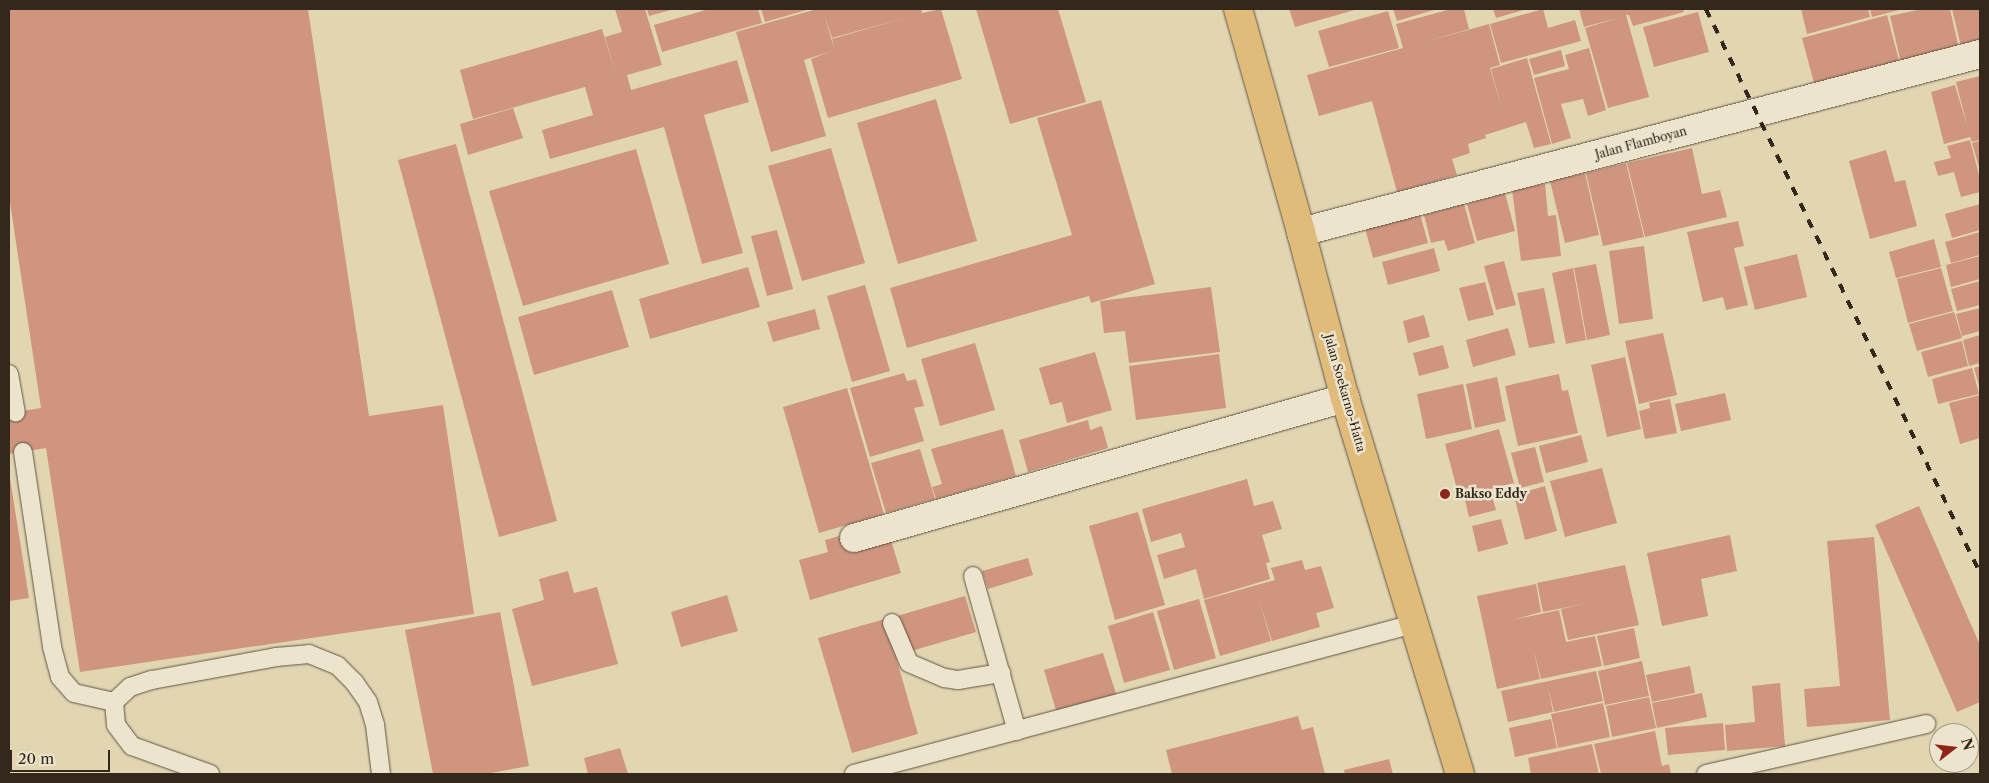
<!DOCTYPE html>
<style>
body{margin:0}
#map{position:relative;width:1989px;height:783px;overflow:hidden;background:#e2d6b2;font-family:"Libre Caslon Text",serif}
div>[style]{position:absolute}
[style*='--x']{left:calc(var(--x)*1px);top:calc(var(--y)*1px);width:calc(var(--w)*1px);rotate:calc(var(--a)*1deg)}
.building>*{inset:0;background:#cf957e}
.roads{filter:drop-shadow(0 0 1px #605442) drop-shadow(0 0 1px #605442)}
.service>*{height:18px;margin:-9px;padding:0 9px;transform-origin:9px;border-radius:9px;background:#ece4cd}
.minor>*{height:28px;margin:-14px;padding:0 14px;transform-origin:14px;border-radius:14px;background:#ece4cd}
.primary>*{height:28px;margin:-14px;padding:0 14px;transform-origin:14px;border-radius:14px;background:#e1bb79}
.rail>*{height:4px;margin-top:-2px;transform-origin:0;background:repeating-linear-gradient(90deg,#34281c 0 9px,transparent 0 18px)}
.dots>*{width:14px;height:14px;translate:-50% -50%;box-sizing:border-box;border:2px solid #ece4cd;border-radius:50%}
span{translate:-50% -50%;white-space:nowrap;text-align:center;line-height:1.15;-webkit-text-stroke:5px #ece4cd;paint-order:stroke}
.street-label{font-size:12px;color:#34281c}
.poi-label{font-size:12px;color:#34281c;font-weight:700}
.left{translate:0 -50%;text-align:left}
.frame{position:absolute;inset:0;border:10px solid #34281c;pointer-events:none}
.north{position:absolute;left:1929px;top:723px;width:50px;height:50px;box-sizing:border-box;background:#ece4cd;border:1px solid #a29986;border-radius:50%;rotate:74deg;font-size:14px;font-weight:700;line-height:20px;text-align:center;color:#34281c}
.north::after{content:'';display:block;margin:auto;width:18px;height:22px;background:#8f2418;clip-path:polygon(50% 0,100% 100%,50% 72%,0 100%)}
.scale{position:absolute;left:10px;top:750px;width:100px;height:22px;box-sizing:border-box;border:2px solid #34281c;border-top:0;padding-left:6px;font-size:15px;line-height:18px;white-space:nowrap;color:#34281c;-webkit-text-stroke:4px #ece4cd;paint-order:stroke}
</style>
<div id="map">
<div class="building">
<i style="clip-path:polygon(9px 9px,308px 9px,369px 416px,443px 405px,474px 614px,80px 672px,46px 448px,9px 454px,9px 413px,41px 408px,9px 196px)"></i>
<i style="clip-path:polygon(615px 9px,645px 9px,662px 65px,627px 75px,631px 90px,737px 60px,749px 102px,704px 115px,743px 253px,702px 264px,664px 127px,550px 159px,542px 130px,593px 115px,585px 87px,473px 119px,460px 70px,602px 29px,617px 78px,605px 37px,622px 32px)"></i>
<i style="clip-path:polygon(647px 9px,674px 9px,649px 16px)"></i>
<i style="clip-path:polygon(709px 9px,758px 9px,762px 23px,662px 52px,654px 25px)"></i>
<i style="clip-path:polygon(761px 9px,810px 9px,765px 22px)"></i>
<i style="clip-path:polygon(evenodd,817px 9px,921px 9px,922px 13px,941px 9px,962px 79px,828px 118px,811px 59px,832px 51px,804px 60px,826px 136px,771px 152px,736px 32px,817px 9px,824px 15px,832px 38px,908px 17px,832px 39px,835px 51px,824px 15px)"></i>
<i style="clip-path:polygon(976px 9px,1058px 9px,1086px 102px,1010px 124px)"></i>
<i style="clip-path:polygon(1289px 9px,1358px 9px,1295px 27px)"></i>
<i style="clip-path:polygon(1393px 9px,1437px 9px,1397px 21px)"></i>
<i style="clip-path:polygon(1451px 9px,1464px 9px,1469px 29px,1425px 42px,1489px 24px,1500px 65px,1490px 68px,1503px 112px,1491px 69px,1527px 58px,1551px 144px,1534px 148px,1526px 122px,1507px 128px,1485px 135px,1486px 138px,1468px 144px,1470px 153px,1452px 159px,1457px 175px,1397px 192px,1372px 101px,1319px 116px,1307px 75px,1403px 48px,1396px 24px)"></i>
<i style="clip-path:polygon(1493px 9px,1527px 9px,1496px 18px)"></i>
<i style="clip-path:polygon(1543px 9px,1548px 28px,1575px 20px,1581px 41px,1501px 63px,1490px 24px)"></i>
<i style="clip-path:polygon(1579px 9px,1683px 9px,1684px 12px,1633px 26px,1629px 15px,1626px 15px,1649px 97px,1608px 108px,1585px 28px,1618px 18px,1584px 27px)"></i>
<i style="clip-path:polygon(1801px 9px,1868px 9px,1870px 17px,1807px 34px)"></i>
<i style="clip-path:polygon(1870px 9px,1903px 9px,1872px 17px)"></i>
<i style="clip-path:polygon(1922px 9px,1950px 9px,1959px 49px,1901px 63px,1890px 16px)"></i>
<i style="clip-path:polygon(1952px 9px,1980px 9px,1980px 41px,1961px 46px)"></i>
<i style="clip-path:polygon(1388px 11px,1399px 48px,1329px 67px,1318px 31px)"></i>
<i style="clip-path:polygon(1698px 12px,1709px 52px,1654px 67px,1643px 27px)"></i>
<i style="clip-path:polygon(1887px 15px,1900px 64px,1815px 87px,1802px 38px)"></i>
<i style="clip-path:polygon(1589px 48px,1606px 110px,1588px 116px,1583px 99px,1561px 104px,1571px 138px,1552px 144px,1534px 78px,1569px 69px,1565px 55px)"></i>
<i style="clip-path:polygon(1561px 50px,1565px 66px,1534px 75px,1529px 59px)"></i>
<i style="clip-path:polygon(1980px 76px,1980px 140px,1972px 142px,1970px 137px,1944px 144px,1931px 92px,1955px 85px,1968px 129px,1956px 82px)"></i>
<i style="clip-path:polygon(936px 99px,977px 241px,898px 264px,857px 123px)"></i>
<i style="clip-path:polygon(1101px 100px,1155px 284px,1091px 303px,1089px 296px,907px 348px,890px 288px,1072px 235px,1037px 118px)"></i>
<i style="clip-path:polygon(513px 108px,523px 138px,468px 155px,460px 124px)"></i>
<i style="clip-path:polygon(1970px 140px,1980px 179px,1980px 192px,1961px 197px,1954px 172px,1938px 176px,1934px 162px,1951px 158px,1947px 146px)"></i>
<i style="clip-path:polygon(1980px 141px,1980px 171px,1972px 143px)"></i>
<i style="clip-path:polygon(456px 144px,557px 521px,499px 537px,398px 160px)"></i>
<i style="clip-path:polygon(831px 148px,865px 263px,802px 281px,768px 166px)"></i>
<i style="clip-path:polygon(1692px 148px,1702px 194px,1720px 190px,1727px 217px,1645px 237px,1627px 163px)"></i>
<i style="clip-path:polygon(636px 149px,669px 264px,523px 306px,489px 191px)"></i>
<i style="clip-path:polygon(1886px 150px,1895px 182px,1905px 180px,1917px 226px,1870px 239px,1849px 161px)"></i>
<i style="clip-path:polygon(1626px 163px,1644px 237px,1603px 246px,1586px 173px)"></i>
<i style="clip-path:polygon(1585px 173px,1599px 235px,1565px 243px,1550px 181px)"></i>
<i style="clip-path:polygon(1545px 184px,1548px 216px,1556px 215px,1561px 256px,1521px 261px,1512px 189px)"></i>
<i style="clip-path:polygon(1505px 193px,1515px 231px,1477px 241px,1467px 204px)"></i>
<i style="clip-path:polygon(1464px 204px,1475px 243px,1448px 251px,1444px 240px,1431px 243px,1424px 215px)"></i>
<i style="clip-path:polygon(1980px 204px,1980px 230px,1952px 238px,1945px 214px)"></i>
<i style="clip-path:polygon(1420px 214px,1428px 243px,1373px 258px,1365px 228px)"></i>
<i style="clip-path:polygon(1738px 221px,1744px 246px,1734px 248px,1748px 305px,1726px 310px,1723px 297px,1703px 302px,1687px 232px)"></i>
<i style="clip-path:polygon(777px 230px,793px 289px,767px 296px,751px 236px)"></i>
<i style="clip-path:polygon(1980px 232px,1980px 255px,1951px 263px,1945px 242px)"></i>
<i style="clip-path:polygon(1934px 239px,1941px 267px,1896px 278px,1889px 252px)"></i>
<i style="clip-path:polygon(1644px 246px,1653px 319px,1619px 324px,1609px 251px)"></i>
<i style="clip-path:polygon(1434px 248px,1440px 271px,1388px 285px,1382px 262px)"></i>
<i style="clip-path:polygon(1797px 254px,1807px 297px,1755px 310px,1744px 267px)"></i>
<i style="clip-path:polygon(1980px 256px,1980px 279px,1951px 287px,1946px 265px)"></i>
<i style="clip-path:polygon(1504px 261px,1516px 305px,1496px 310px,1484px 266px)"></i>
<i style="clip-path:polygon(1596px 264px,1610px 335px,1587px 340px,1574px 268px)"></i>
<i style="clip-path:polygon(748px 267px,760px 307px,650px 339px,639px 299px)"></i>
<i style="clip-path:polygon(1573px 268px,1586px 340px,1566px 344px,1552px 273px)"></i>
<i style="clip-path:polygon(1941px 268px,1953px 311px,1908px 323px,1897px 279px)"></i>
<i style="clip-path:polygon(1980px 281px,1980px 305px,1957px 311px,1951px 289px)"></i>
<i style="clip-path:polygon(1485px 282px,1494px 315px,1468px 321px,1459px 288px)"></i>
<i style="clip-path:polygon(865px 285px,890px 371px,852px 382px,827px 296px)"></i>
<i style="clip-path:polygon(1211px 287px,1220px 352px,1129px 363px,1125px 331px,1104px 333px,1100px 301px)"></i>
<i style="clip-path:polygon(1544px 288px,1555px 343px,1529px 348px,1517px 293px)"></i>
<i style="clip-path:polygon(612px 290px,629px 347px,534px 375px,518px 317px)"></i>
<i style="clip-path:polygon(1980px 308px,1980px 331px,1962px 336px,1956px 314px)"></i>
<i style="clip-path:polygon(815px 309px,820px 329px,773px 342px,767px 322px)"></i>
<i style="clip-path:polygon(1954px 312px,1962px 338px,1917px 351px,1909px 324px)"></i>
<i style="clip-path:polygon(1424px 315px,1430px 337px,1408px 343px,1403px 321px)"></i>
<i style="clip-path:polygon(1508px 328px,1516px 355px,1473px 367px,1466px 340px)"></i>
<i style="clip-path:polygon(1663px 333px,1677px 395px,1639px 404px,1625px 341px)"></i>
<i style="clip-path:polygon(1980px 335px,1980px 363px,1969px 366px,1963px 340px)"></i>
<i style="clip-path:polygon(1962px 341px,1968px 366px,1928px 377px,1921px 352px)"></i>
<i style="clip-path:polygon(975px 343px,995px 410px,940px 426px,921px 359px)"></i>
<i style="clip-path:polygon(1443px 345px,1449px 368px,1419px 376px,1413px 353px)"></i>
<i style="clip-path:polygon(1095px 352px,1112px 410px,1067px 423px,1062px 402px,1050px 405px,1039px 368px)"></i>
<i style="clip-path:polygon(1219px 354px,1226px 408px,1136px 420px,1129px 366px)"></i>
<i style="clip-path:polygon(1625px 357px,1641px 429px,1607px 437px,1591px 365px)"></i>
<i style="clip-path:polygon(1980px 366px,1980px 389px,1974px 368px)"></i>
<i style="clip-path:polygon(1972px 368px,1979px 394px,1938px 404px,1932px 379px)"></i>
<i style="clip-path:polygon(904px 373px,907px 381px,916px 379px,924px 406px,914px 408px,924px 441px,870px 457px,850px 388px)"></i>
<i style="clip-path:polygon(1559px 374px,1562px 391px,1568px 390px,1578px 433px,1518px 446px,1505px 386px)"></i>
<i style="clip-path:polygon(1497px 377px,1506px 421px,1475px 428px,1466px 384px)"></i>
<i style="clip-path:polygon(1463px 384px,1472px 429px,1426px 439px,1417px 394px)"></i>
<i style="clip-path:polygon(847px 388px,884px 514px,819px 533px,783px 407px)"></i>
<i style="clip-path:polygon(1725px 393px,1731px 420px,1681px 431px,1675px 404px)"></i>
<i style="clip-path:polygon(1980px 395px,1980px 438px,1960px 444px,1949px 403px)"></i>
<i style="clip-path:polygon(1670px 399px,1677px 433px,1645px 439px,1639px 411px,1650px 408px,1649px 403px)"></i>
<i style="clip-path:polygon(1088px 420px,1090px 430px,1102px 426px,1108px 448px,1028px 472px,1019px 440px)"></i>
<i style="clip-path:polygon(1003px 429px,1016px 476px,936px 499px,932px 487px,942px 484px,931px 449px)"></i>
<i style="clip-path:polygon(1499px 429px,1514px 483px,1490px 489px,1496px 510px,1469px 517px,1464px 496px,1459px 497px,1445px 444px)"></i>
<i style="clip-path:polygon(1581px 435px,1588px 462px,1546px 473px,1539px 446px)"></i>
<i style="clip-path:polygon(1535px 447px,1544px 482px,1520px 488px,1511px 453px)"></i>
<i style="clip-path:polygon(920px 449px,935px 499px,886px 513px,871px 463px)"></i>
<i style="clip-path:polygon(1602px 468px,1617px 523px,1565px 537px,1550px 481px)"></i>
<i style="clip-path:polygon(9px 472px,29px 598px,9px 601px)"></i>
<i style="clip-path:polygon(1247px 479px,1254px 506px,1273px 501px,1282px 529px,1262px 535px,1270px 562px,1266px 563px,1270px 579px,1204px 599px,1196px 569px,1164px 579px,1157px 555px,1185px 547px,1181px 533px,1151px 542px,1142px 509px)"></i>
<i style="clip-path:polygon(1545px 486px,1557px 531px,1525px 540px,1514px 495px)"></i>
<i style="clip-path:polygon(1919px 506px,1980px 645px,1980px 702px,1957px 712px,1875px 525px)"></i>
<i style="clip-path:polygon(1138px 512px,1165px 605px,1115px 620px,1089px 526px)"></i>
<i style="clip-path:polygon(1501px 519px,1508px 544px,1478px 552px,1472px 526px)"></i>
<i style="clip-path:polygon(850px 533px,889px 534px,901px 573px,810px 600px,799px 560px,828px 552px,825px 540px)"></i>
<i style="clip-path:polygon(1730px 535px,1737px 571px,1701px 579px,1708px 616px,1662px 626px,1647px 553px)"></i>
<i style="clip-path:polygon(1874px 537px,1890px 720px,1807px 727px,1804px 689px,1840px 686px,1827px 541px)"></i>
<i style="clip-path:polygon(1028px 558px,1033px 575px,988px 589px,982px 571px)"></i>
<i style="clip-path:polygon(1302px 560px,1305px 570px,1321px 566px,1334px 608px,1316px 613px,1320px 627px,1272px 641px,1259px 600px,1271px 641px,1220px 656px,1204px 600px,1275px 580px,1271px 568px)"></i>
<i style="clip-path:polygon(1625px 565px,1639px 625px,1568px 640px,1561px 609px,1588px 603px,1543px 612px,1537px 583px)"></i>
<i style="clip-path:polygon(568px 571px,574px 593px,597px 587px,618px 664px,532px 686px,512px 609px,544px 600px,539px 579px)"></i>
<i style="clip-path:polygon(1536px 584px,1541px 612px,1512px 620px,1559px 610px,1566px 642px,1595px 636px,1602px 666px,1541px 679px,1533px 648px,1540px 679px,1497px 689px,1477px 596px)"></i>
<i style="clip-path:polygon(727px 595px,738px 631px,681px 647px,671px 612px)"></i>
<i style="clip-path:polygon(965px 596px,976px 632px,908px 652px,897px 616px)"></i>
<i style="clip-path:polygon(1199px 599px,1216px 658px,1174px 670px,1157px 611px)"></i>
<i style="clip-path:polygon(500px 612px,529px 766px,485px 774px,433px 774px,405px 630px)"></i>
<i style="clip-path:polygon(1153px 612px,1170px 670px,1124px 683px,1108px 626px)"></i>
<i style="clip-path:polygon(885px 619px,918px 734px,852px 753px,818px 638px)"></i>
<i style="clip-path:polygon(1634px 628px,1640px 658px,1604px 666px,1597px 636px)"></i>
<i style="clip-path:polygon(1103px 653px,1118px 700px,1058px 717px,1044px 670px)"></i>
<i style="clip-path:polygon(1642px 661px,1649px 696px,1605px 705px,1598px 671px)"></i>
<i style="clip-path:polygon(1690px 666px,1695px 693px,1652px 702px,1646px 675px)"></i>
<i style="clip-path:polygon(1596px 671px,1603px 701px,1554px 712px,1548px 687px,1553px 712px,1508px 722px,1501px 691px)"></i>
<i style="clip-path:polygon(1780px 683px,1785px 746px,1727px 751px,1725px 725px,1755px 722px,1752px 686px)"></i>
<i style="clip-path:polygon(1702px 693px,1707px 717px,1657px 728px,1652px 703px)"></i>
<i style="clip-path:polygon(1649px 697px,1656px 728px,1612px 737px,1606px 706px)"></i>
<i style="clip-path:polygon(1603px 703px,1610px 737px,1558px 748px,1551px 714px)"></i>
<i style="clip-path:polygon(1298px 716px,1302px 730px,1313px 727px,1325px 774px,1172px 774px,1166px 750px)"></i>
<i style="clip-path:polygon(1551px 719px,1557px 748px,1515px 757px,1509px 728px)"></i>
<i style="clip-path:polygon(1723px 723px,1725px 750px,1668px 755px,1665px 728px)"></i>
<i style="clip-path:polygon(1655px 731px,1662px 766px,1669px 764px,1671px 774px,1601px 774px,1594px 744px)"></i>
<i style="clip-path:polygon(1592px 744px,1599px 774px,1531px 774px,1528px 758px)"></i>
<i style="clip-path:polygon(620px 748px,628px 774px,588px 774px,584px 758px)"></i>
<i style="clip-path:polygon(1389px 759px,1393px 774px,1345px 774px,1344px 770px)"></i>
</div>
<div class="roads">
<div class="service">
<i style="--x:9;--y:374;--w:39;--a:80"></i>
<i style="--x:23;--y:452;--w:197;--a:81.5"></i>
<i style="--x:52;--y:647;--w:31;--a:75"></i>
<i style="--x:60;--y:677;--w:21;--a:49"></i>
<i style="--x:74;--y:693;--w:41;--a:12.7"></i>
<i style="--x:973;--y:576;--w:161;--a:74.2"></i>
<i style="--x:892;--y:623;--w:43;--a:67"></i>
<i style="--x:909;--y:663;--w:39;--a:23"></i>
<i style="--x:945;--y:678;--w:13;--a:9"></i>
<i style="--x:958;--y:680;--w:44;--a:-9.2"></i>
<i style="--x:114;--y:702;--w:22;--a:-43"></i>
<i style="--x:130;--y:687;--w:23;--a:-18"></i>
<i style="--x:152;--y:680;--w:126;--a:-10.5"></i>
<i style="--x:276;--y:657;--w:33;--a:-5"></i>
<i style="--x:309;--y:654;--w:31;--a:22"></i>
<i style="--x:338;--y:666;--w:23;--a:45"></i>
<i style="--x:354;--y:682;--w:24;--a:55"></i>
<i style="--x:368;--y:702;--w:24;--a:73"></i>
<i style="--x:375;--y:725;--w:49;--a:83"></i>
<i style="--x:114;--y:702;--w:23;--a:85"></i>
<i style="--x:116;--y:725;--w:26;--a:53"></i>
<i style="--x:132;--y:746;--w:83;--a:19.7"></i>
<i style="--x:854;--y:774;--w:579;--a:-15.02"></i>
<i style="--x:1706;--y:774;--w:226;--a:-12.8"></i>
</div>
<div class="minor">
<i style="--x:1301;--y:232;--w:702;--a:-14.69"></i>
<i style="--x:854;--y:538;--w:511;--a:-15.91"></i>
</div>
<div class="primary">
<i style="--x:1238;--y:9;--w:232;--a:74.2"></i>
<i style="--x:1301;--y:232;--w:172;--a:75.2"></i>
<i style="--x:1345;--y:398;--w:393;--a:73"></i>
</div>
</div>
<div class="rail">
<i style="--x:1706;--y:9;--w:627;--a:64.09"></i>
</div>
<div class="dots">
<i style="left:1445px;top:494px;background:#8f2418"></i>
</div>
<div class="street-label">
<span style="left:1641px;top:143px;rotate:-15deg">Jalan Flamboyan</span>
<span style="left:1345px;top:393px;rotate:74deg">Jalan Soekarno-Hatta</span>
</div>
<div class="poi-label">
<span class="left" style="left:1455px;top:494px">Bakso Eddy</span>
</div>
<div class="frame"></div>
<div class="north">N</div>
<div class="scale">20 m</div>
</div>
